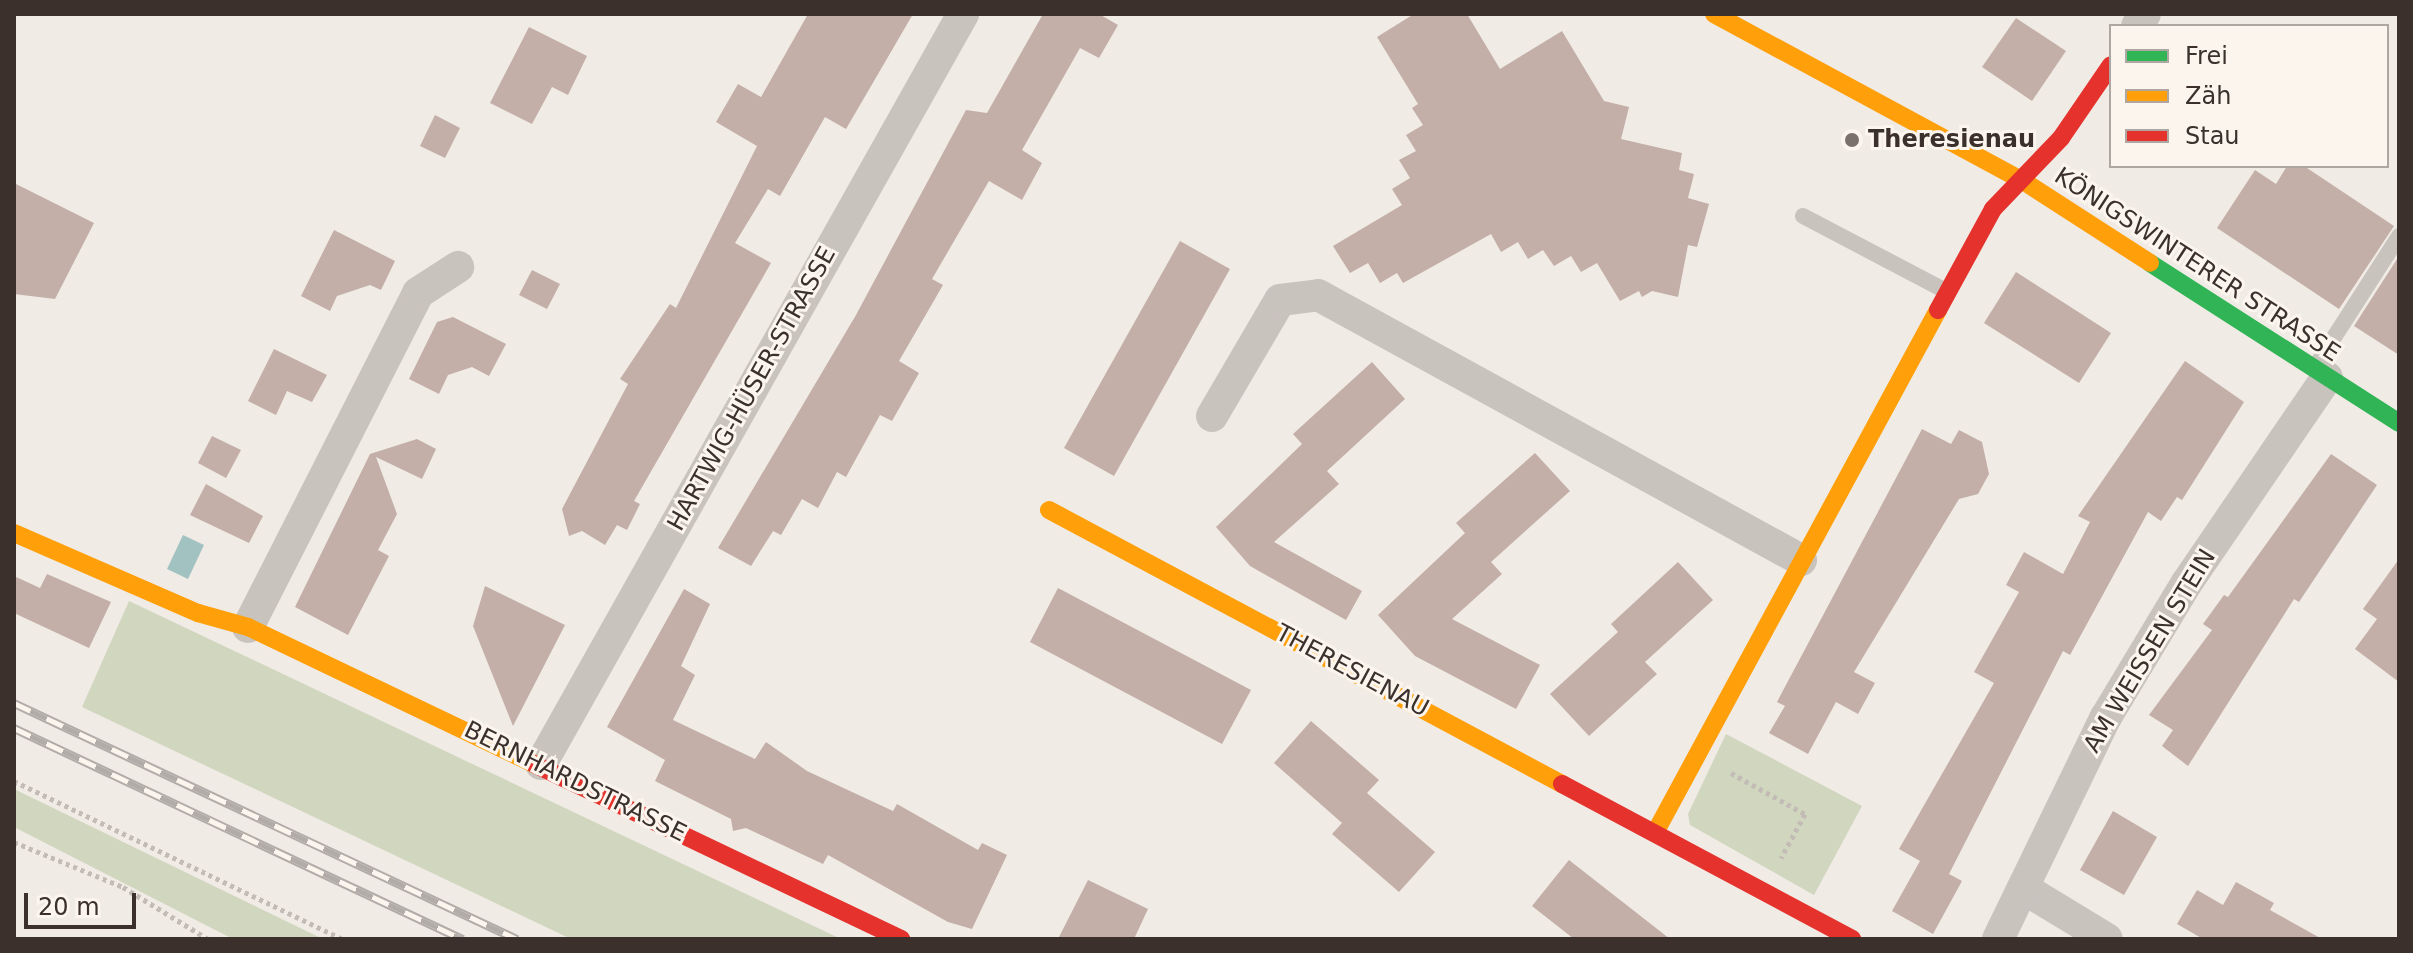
<!DOCTYPE html>
<meta charset="utf-8">
<style>
body{margin:0}
#map{position:relative;width:2413px;height:953px;overflow:hidden;background:#f0ebe5;font-family:"DejaVu Sans",sans-serif}
div>[style]{position:absolute}
[style*='--x']{left:calc(var(--x)*1px);top:calc(var(--y)*1px);width:calc(var(--w)*1px);rotate:calc(var(--a)*1deg)}
.green>*{inset:0;background:#d1d6bf}
.water>*{inset:0;background:#a1c2c1}
.building>*{inset:0;background:#c3afa7}
.path>*{height:5px;margin-top:-2.5px;transform-origin:0;background:repeating-linear-gradient(90deg,#c2bbb6 0 4px,transparent 0 8px)}
.lane>*{height:16px;margin:-8px;padding:0 8px;transform-origin:8px;border-radius:8px;background:#c9c3be}
.street>*{height:32px;margin:-16px;padding:0 16px;transform-origin:16px;border-radius:16px;background:#c9c3be}
.fast>*{height:18px;margin:-9px;padding:0 9px;transform-origin:9px;border-radius:9px;background:#30b455}
.slow>*{height:18px;margin:-9px;padding:0 9px;transform-origin:9px;border-radius:9px;background:#ff9f0a}
.jam>*{height:18px;margin:-9px;padding:0 9px;transform-origin:9px;border-radius:9px;background:#e5322d}
.rail>*{height:9px;margin-top:-4.5px;transform-origin:0;background:repeating-linear-gradient(90deg,#fbf5ee 0 18px,#b1aca8 0 36px);box-sizing:border-box;border-block:2px solid #b1aca8}
.dots>*{width:22px;height:22px;translate:-50% -50%;box-sizing:border-box;border:4px solid #fbf5ee;border-radius:50%}
span{translate:-50% -50%;white-space:nowrap;text-align:center;line-height:1.15;-webkit-text-stroke:6px #fbf5ee;paint-order:stroke}
.poi-label{font-size:24px;color:#3b302b;font-weight:700}
.left{translate:0 -50%;text-align:left}
.street-label{font-size:24px;color:#3b302b}
.frame{position:absolute;inset:0;border:16px solid #3b302b;pointer-events:none}
.legend{position:absolute;left:2109px;top:24px;width:280px;height:144px;box-sizing:border-box;background:#fbf5ee;border:2px solid #aea6a0;margin:0;padding:10px 14px;list-style:none;font-size:24px;color:#3b302b}
.legend li{display:flex;align-items:center;gap:16px;height:40px}
.legend b{width:40px;border:2px solid #aea6a0}
.scale{position:absolute;left:24px;top:893px;width:112px;height:36px;box-sizing:border-box;border:4px solid #3b302b;border-top:0;padding-left:10px;font-size:24px;line-height:28px;white-space:nowrap;color:#3b302b;-webkit-text-stroke:6px #fbf5ee;paint-order:stroke}
</style>
<div id="map">
<div class="green">
<i style="clip-path:polygon(129px 601px,841px 939px,571px 939px,82px 707px)"></i>
<i style="clip-path:polygon(1726px 734px,1862px 806px,1814px 895px,1690px 825px,1688px 814px)"></i>
<i style="clip-path:polygon(14px 789px,294px 925px,323px 939px,233px 939px,14px 827px)"></i>
</div>
<div class="water">
<i style="clip-path:polygon(183px 535px,204px 545px,188px 579px,167px 569px)"></i>
</div>
<div class="building">
<i style="clip-path:polygon(808px 14px,913px 14px,846px 129px,825px 117px,780px 196px,768px 189px,735px 243px,771px 263px,634px 501px,640px 504px,627px 530px,617px 525px,605px 545px,582px 531px,569px 536px,562px 509px,628px 384px,620px 379px,670px 304px,676px 308px,757px 146px,716px 122px,738px 84px,761px 97px)"></i>
<i style="clip-path:polygon(1043px 14px,1099px 14px,1118px 25px,1099px 58px,1080px 48px,1022px 150px,1042px 163px,1022px 200px,989px 181px,932px 279px,943px 285px,899px 361px,919px 373px,892px 421px,880px 415px,846px 477px,837px 472px,818px 508px,802px 499px,781px 535px,773px 531px,751px 566px,718px 548px,856px 315px,966px 110px,987px 113px)"></i>
<i style="clip-path:polygon(1414px 14px,1467px 14px,1500px 69px,1562px 31px,1604px 101px,1629px 107px,1621px 139px,1682px 153px,1679px 170px,1694px 174px,1688px 198px,1709px 204px,1697px 247px,1688px 245px,1678px 297px,1652px 291px,1642px 297px,1639px 291px,1620px 301px,1597px 263px,1581px 272px,1571px 256px,1554px 266px,1543px 250px,1528px 259px,1518px 242px,1501px 252px,1491px 234px,1403px 283px,1397px 273px,1380px 283px,1368px 263px,1350px 273px,1333px 246px,1402px 205px,1392px 189px,1410px 178px,1399px 160px,1416px 151px,1406px 135px,1423px 125px,1412px 108px,1418px 104px,1377px 37px)"></i>
<i style="clip-path:polygon(2016px 18px,2066px 51px,2032px 101px,1982px 67px)"></i>
<i style="clip-path:polygon(529px 27px,587px 56px,568px 95px,552px 87px,532px 124px,490px 103px)"></i>
<i style="clip-path:polygon(435px 115px,460px 128px,445px 158px,420px 146px)"></i>
<i style="clip-path:polygon(2287px 166px,2304px 166px,2394px 226px,2339px 309px,2217px 228px,2255px 170px,2276px 184px)"></i>
<i style="clip-path:polygon(14px 183px,94px 223px,55px 299px,14px 294px)"></i>
<i style="clip-path:polygon(334px 230px,395px 261px,381px 290px,370px 285px,337px 296px,330px 311px,301px 296px)"></i>
<i style="clip-path:polygon(1180px 241px,1230px 269px,1114px 476px,1064px 448px)"></i>
<i style="clip-path:polygon(2399px 256px,2399px 355px,2354px 326px)"></i>
<i style="clip-path:polygon(532px 270px,560px 284px,547px 309px,519px 295px)"></i>
<i style="clip-path:polygon(2016px 272px,2111px 333px,2079px 383px,1984px 323px)"></i>
<i style="clip-path:polygon(453px 317px,506px 344px,489px 376px,472px 367px,448px 375px,439px 394px,409px 379px,437px 322px)"></i>
<i style="clip-path:polygon(274px 349px,327px 375px,312px 402px,287px 391px,276px 415px,248px 401px)"></i>
<i style="clip-path:polygon(2185px 361px,2244px 402px,2182px 500px,2177px 497px,2161px 521px,2148px 512px,2070px 655px,2063px 651px,1949px 874px,1962px 881px,1933px 934px,1892px 911px,1920px 861px,1899px 849px,1994px 683px,1974px 672px,2019px 592px,2006px 585px,2024px 552px,2063px 574px,2090px 522px,2078px 516px)"></i>
<i style="clip-path:polygon(1372px 362px,1405px 399px,1327px 471px,1339px 484px,1274px 542px,1362px 591px,1346px 620px,1250px 566px,1216px 527px,1302px 444px,1293px 434px)"></i>
<i style="clip-path:polygon(1922px 429px,1951px 444px,1959px 430px,1982px 442px,1989px 474px,1978px 494px,1959px 499px,1854px 672px,1875px 683px,1858px 714px,1836px 702px,1808px 754px,1769px 733px,1785px 706px,1777px 702px)"></i>
<i style="clip-path:polygon(212px 436px,241px 450px,226px 478px,198px 463px)"></i>
<i style="clip-path:polygon(417px 439px,436px 449px,422px 479px,376px 457px,397px 514px,378px 550px,389px 556px,348px 635px,295px 607px,370px 454px)"></i>
<i style="clip-path:polygon(1535px 453px,1570px 491px,1491px 562px,1502px 574px,1452px 619px,1540px 665px,1516px 709px,1415px 656px,1378px 615px,1465px 533px,1456px 523px)"></i>
<i style="clip-path:polygon(2331px 454px,2377px 485px,2299px 602px,2294px 599px,2188px 766px,2162px 746px,2173px 730px,2149px 715px,2212px 630px,2203px 624px,2224px 595px,2228px 597px)"></i>
<i style="clip-path:polygon(206px 484px,263px 516px,249px 543px,190px 515px)"></i>
<i style="clip-path:polygon(2399px 559px,2399px 682px,2355px 649px,2377px 619px,2363px 609px)"></i>
<i style="clip-path:polygon(1678px 562px,1713px 600px,1645px 662px,1657px 674px,1589px 736px,1550px 694px,1618px 632px,1611px 624px)"></i>
<i style="clip-path:polygon(47px 574px,111px 602px,89px 648px,14px 613px,14px 576px,40px 588px)"></i>
<i style="clip-path:polygon(485px 586px,565px 625px,513px 726px,473px 626px)"></i>
<i style="clip-path:polygon(1058px 588px,1251px 690px,1222px 744px,1030px 642px)"></i>
<i style="clip-path:polygon(684px 589px,710px 604px,681px 666px,695px 675px,673px 720px,755px 759px,766px 742px,807px 771px,893px 811px,897px 804px,978px 850px,982px 843px,1007px 855px,972px 929px,948px 922px,828px 855px,823px 864px,746px 828px,733px 831px,731px 819px,655px 781px,665px 760px,607px 727px)"></i>
<i style="clip-path:polygon(1311px 721px,1379px 780px,1367px 793px,1435px 852px,1399px 892px,1332px 834px,1342px 823px,1274px 763px)"></i>
<i style="clip-path:polygon(2113px 811px,2157px 837px,2124px 895px,2080px 870px)"></i>
<i style="clip-path:polygon(1569px 860px,1670px 939px,1574px 939px,1532px 906px)"></i>
<i style="clip-path:polygon(1088px 880px,1148px 909px,1134px 939px,1058px 939px)"></i>
<i style="clip-path:polygon(2236px 882px,2274px 903px,2270px 910px,2322px 939px,2203px 939px,2177px 924px,2197px 890px,2223px 905px)"></i>
</div>
<div class="path">
<i style="--x:1731;--y:773;--w:85;--a:29"></i>
<i style="--x:1805;--y:814;--w:50;--a:118.6"></i>
<i style="--x:14;--y:781;--w:365;--a:25.7"></i>
<i style="--x:14;--y:842;--w:118;--a:22.4"></i>
<i style="--x:123;--y:887;--w:100;--a:31.5"></i>
</div>
<div class="lane">
<i style="--x:1803;--y:216;--w:161;--a:27.7"></i>
<i style="--x:2315;--y:367;--w:156;--a:-57.3"></i>
</div>
<div class="street">
<i style="--x:2137;--y:26;--w:14;--a:-56"></i>
<i style="--x:1212;--y:416;--w:134;--a:-59.6"></i>
<i style="--x:1280;--y:300;--w:38;--a:-7"></i>
<i style="--x:1318;--y:295;--w:551;--a:28.75"></i>
<i style="--x:248;--y:627;--w:375;--a:-63"></i>
<i style="--x:418;--y:293;--w:48;--a:-33"></i>
<i style="--x:541;--y:764;--w:861;--a:-60.63"></i>
<i style="--x:2023;--y:888;--w:98;--a:31.3"></i>
<i style="--x:1998;--y:939;--w:247;--a:-64.1"></i>
<i style="--x:2106;--y:717;--w:155;--a:-59"></i>
<i style="--x:2186;--y:584;--w:250;--a:-55.7"></i>
</div>
<div class="fast">
<i style="--x:2150;--y:263;--w:296;--a:32.7"></i>
</div>
<div class="slow">
<i style="--x:1714;--y:14;--w:351;--a:28.4"></i>
<i style="--x:2023;--y:181;--w:151;--a:32.8"></i>
<i style="--x:1049;--y:510;--w:582;--a:28.11"></i>
<i style="--x:14;--y:533;--w:201;--a:23.5"></i>
<i style="--x:198;--y:613;--w:52;--a:15.6"></i>
<i style="--x:248;--y:627;--w:317;--a:25.6"></i>
<i style="--x:1656;--y:831;--w:592;--a:-61.57"></i>
</div>
<div class="jam">
<i style="--x:1938;--y:310;--w:115;--a:-61.4"></i>
<i style="--x:1993;--y:209;--w:98;--a:-46.2"></i>
<i style="--x:2061;--y:138;--w:88;--a:-55.6"></i>
<i style="--x:534;--y:764;--w:407;--a:25.5"></i>
<i style="--x:1562;--y:784;--w:329;--a:28.1"></i>
</div>
<div class="rail">
<i style="--x:14;--y:703;--w:556;--a:25.14"></i>
<i style="--x:14;--y:728;--w:496;--a:25.2"></i>
</div>
<div class="dots">
<i style="left:1852px;top:140px;background:#7a716c"></i>
</div>
<div class="poi-label">
<span class="left" style="left:1868px;top:140px">Theresienau</span>
</div>
<div class="street-label">
<span style="left:2197px;top:265px;rotate:33deg">KÖNIGSWINTERER STRASSE</span>
<span style="left:752px;top:389px;rotate:-61deg">HARTWIG-HÜSER-STRASSE</span>
<span style="left:2150px;top:651px;rotate:-59deg">AM WEISSEN STEIN</span>
<span style="left:1352px;top:671px;rotate:28deg">THERESIENAU</span>
<span style="left:575px;top:782px;rotate:26deg">BERNHARDSTRASSE</span>
</div>
<div class="frame"></div>
<ul class="legend">
<li><b style="height:10px;background:#30b455"></b>Frei</li>
<li><b style="height:10px;background:#ff9f0a"></b>Zäh</li>
<li><b style="height:10px;background:#e5322d"></b>Stau</li>
</ul>
<div class="scale">20 m</div>
</div>
